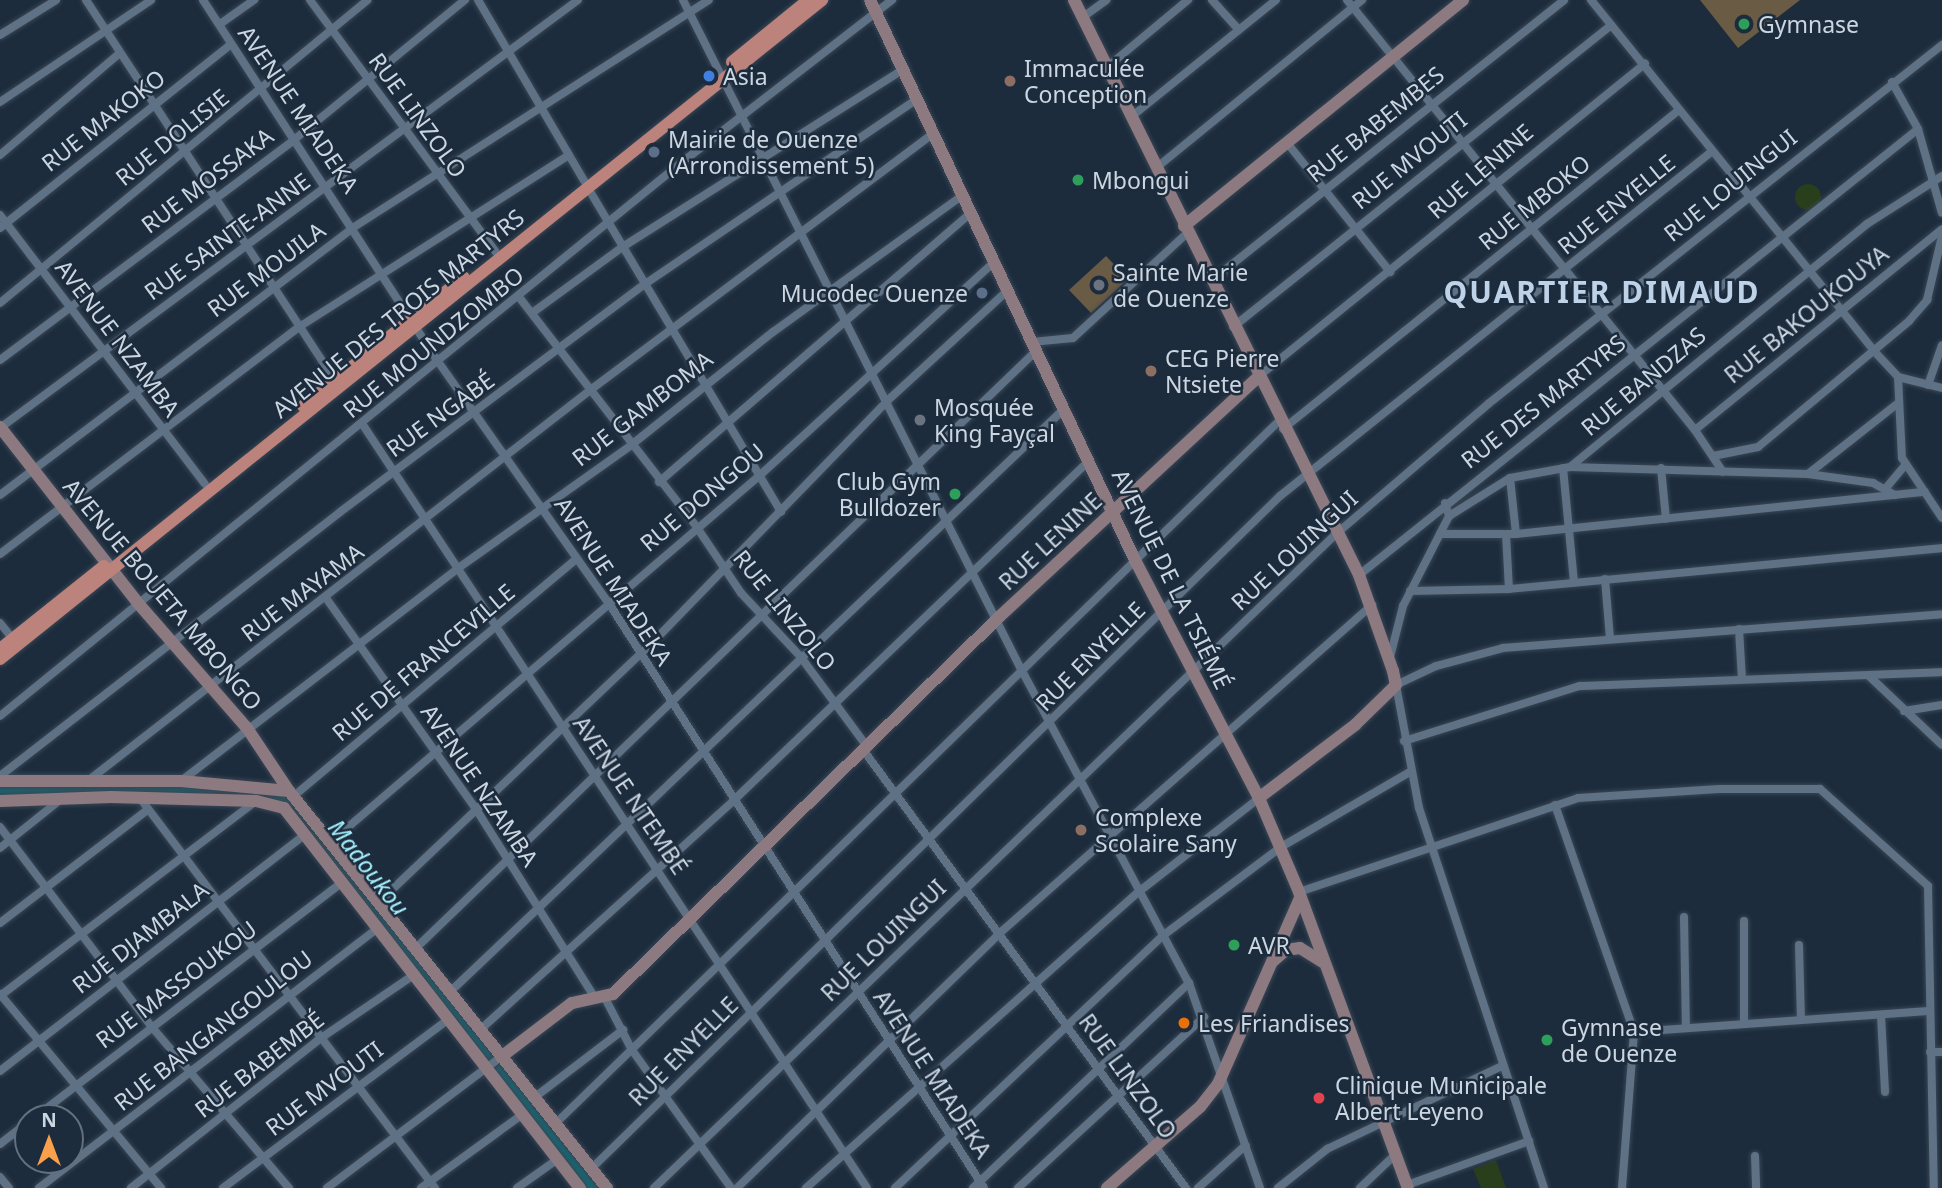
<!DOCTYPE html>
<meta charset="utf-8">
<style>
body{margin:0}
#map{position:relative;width:1942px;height:1188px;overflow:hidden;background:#1c2c3d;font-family:"Noto Sans",sans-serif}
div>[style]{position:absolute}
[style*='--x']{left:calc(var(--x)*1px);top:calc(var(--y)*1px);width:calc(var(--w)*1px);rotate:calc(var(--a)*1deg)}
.green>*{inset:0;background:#293e1b}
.round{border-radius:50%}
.river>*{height:14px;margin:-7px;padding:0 7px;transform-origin:7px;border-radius:7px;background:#166774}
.building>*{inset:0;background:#6a5b45}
.roads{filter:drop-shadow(0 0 2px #394654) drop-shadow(0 0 2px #394654)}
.street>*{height:8px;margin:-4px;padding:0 4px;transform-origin:4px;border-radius:4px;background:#5f7185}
.secondary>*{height:12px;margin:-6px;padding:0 6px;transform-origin:6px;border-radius:6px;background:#8d7a80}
.primary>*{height:12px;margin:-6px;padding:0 6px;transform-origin:6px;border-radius:6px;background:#bb837b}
.dots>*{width:19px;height:19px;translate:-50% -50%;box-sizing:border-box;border:4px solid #1c2c3d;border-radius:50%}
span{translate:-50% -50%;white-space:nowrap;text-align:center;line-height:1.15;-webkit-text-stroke:5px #1c2c3d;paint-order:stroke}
.poi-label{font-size:23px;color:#ccd6e1}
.left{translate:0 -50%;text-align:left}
.right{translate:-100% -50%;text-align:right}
.street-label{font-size:23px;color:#ccd6e1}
.water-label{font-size:24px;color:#a6f0fd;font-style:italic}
.district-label{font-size:30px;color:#bed2e8;font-weight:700;letter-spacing:2px}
.north{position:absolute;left:14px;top:1104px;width:70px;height:70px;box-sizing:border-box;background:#1c2c3d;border:2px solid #62707f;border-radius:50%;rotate:0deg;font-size:19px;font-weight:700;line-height:28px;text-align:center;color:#ccd6e1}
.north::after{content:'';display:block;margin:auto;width:24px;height:32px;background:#f8a04b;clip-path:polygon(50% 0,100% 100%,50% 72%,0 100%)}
</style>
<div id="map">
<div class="green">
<i class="round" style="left:1795px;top:184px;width:26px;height:26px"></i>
<i style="clip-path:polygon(1496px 1160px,1506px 1188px,1481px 1188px,1473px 1169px)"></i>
</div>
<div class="river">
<i style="--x:0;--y:790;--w:264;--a:0.9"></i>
<i style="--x:264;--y:794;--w:19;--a:18"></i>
<i style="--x:282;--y:800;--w:16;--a:38"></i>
<i style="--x:295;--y:810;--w:481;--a:51.7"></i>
</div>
<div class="building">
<i style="clip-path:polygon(1700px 0,1800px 0,1738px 48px)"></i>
<i style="clip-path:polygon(1106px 256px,1128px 279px,1091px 313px,1069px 290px)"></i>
</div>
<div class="roads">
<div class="street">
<i style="--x:86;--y:0;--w:454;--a:56.8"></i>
<i style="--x:203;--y:0;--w:429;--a:57"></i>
<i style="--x:437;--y:360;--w:296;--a:54.8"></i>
<i style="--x:608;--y:602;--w:696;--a:57.31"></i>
<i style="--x:310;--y:0;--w:313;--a:53.6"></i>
<i style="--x:478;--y:0;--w:210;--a:59.6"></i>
<i style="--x:683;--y:0;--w:750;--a:63.2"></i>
<i style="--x:1021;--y:669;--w:356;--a:61.9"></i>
<i style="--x:1189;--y:983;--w:217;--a:70.9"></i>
<i style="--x:1212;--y:0;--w:40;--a:48"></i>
<i style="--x:1347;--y:0;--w:553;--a:51.02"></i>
<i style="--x:1695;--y:430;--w:50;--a:56.3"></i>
<i style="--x:1591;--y:0;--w:451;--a:51.1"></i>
<i style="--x:1874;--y:351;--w:35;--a:47"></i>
<i style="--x:1898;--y:377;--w:45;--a:14"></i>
<i style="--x:1083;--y:17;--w:29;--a:-36"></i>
<i style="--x:220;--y:24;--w:42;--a:-35.2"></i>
<i style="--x:0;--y:35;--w:66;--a:-32"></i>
<i style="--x:1106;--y:68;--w:107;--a:-39.7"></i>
<i style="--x:1892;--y:82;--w:54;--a:61"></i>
<i style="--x:1918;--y:129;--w:87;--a:74.1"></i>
<i style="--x:0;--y:102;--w:182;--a:-34"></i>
<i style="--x:1131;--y:117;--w:186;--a:-38.9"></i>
<i style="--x:1288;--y:144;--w:164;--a:51.4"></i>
<i style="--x:0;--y:155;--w:157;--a:-40.4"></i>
<i style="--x:1156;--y:168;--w:266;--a:-39.2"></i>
<i style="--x:588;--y:188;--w:377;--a:59.2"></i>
<i style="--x:0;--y:215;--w:338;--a:52.7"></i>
<i style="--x:0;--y:228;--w:295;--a:-38.5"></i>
<i style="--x:1211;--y:281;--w:451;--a:-38.5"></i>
<i style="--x:519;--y:297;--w:289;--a:52.3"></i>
<i style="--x:696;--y:526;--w:81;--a:56.1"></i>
<i style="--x:741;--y:593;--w:86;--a:46.9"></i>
<i style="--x:800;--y:656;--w:114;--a:53.5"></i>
<i style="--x:0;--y:303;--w:476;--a:-39.5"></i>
<i style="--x:532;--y:313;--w:114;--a:-36.1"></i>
<i style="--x:624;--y:246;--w:329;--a:-32.3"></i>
<i style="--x:1233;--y:327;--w:484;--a:-38.6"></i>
<i style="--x:1032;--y:342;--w:41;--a:-5.6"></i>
<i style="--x:1073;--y:338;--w:155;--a:-42.6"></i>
<i style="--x:0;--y:360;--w:369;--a:-36.8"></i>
<i style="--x:295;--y:139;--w:220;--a:-39.3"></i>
<i style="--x:1258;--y:377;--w:498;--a:-39"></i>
<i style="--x:1898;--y:377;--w:81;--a:87.2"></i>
<i style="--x:1902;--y:458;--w:72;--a:56.3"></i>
<i style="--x:1928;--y:385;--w:42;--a:-70.7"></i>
<i style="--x:363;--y:425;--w:914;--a:56.55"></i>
<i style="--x:0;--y:428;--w:719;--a:-36.52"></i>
<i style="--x:1283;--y:429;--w:509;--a:-38.85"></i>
<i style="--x:1695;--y:430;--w:318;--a:-39.1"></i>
<i style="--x:1713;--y:456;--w:46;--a:-11.3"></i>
<i style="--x:1758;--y:447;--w:197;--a:-39.8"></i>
<i style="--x:1909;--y:321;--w:28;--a:-49"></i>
<i style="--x:1927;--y:300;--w:66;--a:-76.8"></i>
<i style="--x:1570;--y:467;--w:384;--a:-39.3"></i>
<i style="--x:1867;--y:224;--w:89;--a:-32.6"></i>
<i style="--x:1563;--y:468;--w:115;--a:84.5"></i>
<i style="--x:1661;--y:468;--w:51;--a:84.4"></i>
<i style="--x:1808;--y:474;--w:113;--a:-38.2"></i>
<i style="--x:1510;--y:478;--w:56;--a:83.9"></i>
<i style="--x:659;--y:482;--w:412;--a:-40.8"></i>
<i style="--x:1886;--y:488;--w:30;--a:-50"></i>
<i style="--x:0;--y:495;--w:444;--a:-37.1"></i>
<i style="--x:354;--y:227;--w:421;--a:-32.6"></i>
<i style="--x:1445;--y:503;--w:14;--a:73"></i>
<i style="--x:1449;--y:516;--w:72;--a:-31.9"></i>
<i style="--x:1510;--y:478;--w:61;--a:-10.4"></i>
<i style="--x:1570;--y:467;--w:238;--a:1.7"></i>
<i style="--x:1808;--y:474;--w:66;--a:7.9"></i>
<i style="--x:1873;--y:483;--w:25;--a:29"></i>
<i style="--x:1440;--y:534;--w:76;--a:0"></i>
<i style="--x:1516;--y:534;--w:411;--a:-5.9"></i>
<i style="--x:1506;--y:534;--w:55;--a:86.9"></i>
<i style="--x:0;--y:554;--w:375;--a:-37.2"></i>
<i style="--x:299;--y:327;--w:320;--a:-32.5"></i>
<i style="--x:1359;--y:575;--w:715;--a:-38.58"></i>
<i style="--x:1605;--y:579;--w:60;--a:85.2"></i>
<i style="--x:1410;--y:591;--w:99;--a:-1.2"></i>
<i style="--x:1509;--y:589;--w:435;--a:-5.4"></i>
<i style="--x:326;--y:598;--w:259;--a:54.6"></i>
<i style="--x:476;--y:809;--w:223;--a:57.8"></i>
<i style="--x:0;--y:623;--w:19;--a:51"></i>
<i style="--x:1739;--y:629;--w:50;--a:86.6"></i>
<i style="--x:1390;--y:657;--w:53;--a:-75.7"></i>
<i style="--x:1403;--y:606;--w:101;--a:-62.9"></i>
<i style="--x:1869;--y:676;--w:100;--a:43.4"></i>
<i style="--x:1904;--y:711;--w:38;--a:-9"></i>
<i style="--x:0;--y:716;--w:877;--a:-39.08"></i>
<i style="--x:681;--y:163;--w:267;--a:-37.7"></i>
<i style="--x:1404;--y:741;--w:184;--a:-17.4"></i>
<i style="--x:1580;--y:686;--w:362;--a:-2.2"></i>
<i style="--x:864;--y:751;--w:543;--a:53.62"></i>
<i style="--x:0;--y:776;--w:430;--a:-37.8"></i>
<i style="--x:340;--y:512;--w:381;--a:-36.8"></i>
<i style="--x:645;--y:284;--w:328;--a:-34.2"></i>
<i style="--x:89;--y:780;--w:633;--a:-37.88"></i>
<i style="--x:589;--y:391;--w:429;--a:-36.8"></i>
<i style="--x:181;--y:781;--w:348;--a:-37.5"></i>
<i style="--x:457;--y:569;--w:212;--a:-35.4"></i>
<i style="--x:630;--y:446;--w:183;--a:-38.6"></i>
<i style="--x:773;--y:332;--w:234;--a:-35.8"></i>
<i style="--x:295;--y:795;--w:367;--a:-40"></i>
<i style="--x:140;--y:798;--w:489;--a:52.9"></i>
<i style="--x:1555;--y:805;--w:240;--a:70.8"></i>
<i style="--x:1634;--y:1032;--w:156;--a:94.4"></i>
<i style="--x:0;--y:827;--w:250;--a:52.8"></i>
<i style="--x:151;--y:1026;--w:213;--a:49.6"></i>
<i style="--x:333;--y:840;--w:560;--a:-40.51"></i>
<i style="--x:759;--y:476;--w:319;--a:-42.3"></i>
<i style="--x:0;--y:848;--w:77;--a:-38.7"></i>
<i style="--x:1299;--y:892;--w:294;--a:-18.6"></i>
<i style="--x:1578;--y:798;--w:141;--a:-3.7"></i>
<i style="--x:1719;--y:789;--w:101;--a:0"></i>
<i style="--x:1820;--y:789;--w:145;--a:41.9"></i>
<i style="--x:1928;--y:886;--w:302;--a:88.9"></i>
<i style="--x:380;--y:901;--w:375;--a:-43.5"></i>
<i style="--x:652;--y:643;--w:337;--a:-45.8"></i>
<i style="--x:887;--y:401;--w:164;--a:-42.5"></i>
<i style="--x:1684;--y:917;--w:110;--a:89"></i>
<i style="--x:0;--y:923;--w:184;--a:-37.5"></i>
<i style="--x:1799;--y:945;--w:75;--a:88.5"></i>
<i style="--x:417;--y:947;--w:861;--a:-43.92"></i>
<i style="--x:452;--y:990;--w:845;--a:-43.51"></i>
<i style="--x:0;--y:994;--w:252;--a:50.3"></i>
<i style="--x:0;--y:996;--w:322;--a:-37.3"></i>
<i style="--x:605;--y:998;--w:59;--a:62.6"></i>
<i style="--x:632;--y:1050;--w:170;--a:54.3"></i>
<i style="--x:1881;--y:1015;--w:77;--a:87"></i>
<i style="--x:1744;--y:1023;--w:102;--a:-90"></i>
<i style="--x:482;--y:1028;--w:340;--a:-42.1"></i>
<i style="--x:734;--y:800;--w:492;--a:-43.7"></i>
<i style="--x:1634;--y:1032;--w:295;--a:-4.1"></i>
<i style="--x:1930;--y:1052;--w:12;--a:0"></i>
<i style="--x:0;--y:1071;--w:387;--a:-37.8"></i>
<i style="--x:535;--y:1097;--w:111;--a:-37.3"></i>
<i style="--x:34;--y:1118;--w:389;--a:-37.4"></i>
<i style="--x:555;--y:1124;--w:1009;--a:-44.16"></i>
<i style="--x:0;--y:1144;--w:36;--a:-38"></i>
<i style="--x:1755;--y:1156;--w:32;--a:88"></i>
<i style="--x:591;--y:1169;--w:963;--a:-44.33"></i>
<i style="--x:1280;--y:496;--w:551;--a:-38.59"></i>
<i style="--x:0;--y:1177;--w:14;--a:51"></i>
<i style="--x:1407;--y:1185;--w:130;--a:-19.8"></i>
<i style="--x:39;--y:1188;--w:427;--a:-37.5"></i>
<i style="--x:131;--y:1188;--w:242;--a:-38.3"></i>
<i style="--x:321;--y:1038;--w:114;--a:-34.2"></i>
<i style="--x:223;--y:1188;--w:282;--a:-36.8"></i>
<i style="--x:327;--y:1188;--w:218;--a:-37"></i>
<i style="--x:421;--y:1188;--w:126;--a:-36"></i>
<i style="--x:517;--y:1188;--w:50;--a:-35.3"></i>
<i style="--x:654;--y:1188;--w:945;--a:-43.8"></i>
<i style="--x:1336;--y:534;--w:200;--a:-40.5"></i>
<i style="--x:1488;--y:404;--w:579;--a:-38.34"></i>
<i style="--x:737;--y:1188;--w:368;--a:-44.1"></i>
<i style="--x:1001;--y:932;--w:495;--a:-41.4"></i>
<i style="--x:806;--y:1188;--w:448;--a:-41.7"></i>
<i style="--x:1141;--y:890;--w:150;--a:-37.9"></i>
<i style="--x:895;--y:1188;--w:371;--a:-43.3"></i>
<i style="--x:1165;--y:934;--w:145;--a:-36.9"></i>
<i style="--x:1281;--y:847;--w:149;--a:-30.2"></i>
<i style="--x:973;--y:1188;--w:298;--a:-43.5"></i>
<i style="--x:1018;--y:1188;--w:253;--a:-42.6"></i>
<i style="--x:1198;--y:1188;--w:64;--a:-41.9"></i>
<i style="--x:1278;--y:1188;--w:63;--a:-38.5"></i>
<i style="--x:1327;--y:1149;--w:194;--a:-25.4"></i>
<i style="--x:1360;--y:1188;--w:50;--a:-43.4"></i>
<i style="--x:1544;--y:1188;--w:400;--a:-108.2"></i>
<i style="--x:1419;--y:808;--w:125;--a:-100.6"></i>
<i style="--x:1396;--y:685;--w:44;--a:-25.4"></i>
<i style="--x:1436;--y:666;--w:69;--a:-15"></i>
<i style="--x:1503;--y:648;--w:440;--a:-4.4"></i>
</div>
<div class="secondary">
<i style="--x:870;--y:0;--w:620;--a:64.68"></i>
<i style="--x:1135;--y:560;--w:268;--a:62.5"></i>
<i style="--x:1259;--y:798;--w:102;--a:66.9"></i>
<i style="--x:1299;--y:892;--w:315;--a:69.8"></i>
<i style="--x:1074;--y:0;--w:642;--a:63.63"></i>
<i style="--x:1359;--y:575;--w:102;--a:70.5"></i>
<i style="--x:1393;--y:671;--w:14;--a:78"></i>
<i style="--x:1396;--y:685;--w:57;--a:135.7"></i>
<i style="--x:1355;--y:725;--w:121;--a:142.8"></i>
<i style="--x:1184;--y:226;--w:359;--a:-39"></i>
<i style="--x:0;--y:427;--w:222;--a:51.9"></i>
<i style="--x:137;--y:602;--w:167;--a:48.9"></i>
<i style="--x:247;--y:728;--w:76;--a:56.3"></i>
<i style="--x:0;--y:781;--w:181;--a:0"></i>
<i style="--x:181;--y:781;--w:108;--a:5.3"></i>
<i style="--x:289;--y:791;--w:509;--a:51.31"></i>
<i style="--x:0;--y:801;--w:111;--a:-2.1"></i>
<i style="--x:111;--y:797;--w:145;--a:1.6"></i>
<i style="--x:256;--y:801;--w:29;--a:14"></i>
<i style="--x:284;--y:808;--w:482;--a:52.1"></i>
<i style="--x:1272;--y:962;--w:18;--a:-41"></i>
<i style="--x:1286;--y:950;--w:14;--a:-8"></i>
<i style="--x:1300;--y:948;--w:26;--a:32"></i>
<i style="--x:501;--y:1057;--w:89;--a:-37.3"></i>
<i style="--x:572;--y:1003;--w:42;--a:-12.4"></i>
<i style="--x:613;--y:994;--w:540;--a:-44.32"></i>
<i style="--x:999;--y:617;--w:353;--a:-42.8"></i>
<i style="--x:1107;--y:1188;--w:123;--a:-41.1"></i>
<i style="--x:1200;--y:1107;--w:29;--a:-52"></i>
<i style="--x:1218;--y:1084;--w:203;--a:-66.2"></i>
</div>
<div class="primary">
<i style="--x:732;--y:62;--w:98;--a:-39.2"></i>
<i style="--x:303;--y:406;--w:206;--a:-38.7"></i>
<i style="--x:0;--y:649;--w:133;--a:-38.6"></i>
<i style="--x:0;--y:659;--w:1054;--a:-38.72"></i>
</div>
</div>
<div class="dots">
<i style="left:1744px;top:24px;background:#2e9e5b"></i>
<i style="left:709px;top:76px;background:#3f7fe0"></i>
<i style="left:1010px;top:81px;background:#8d6e63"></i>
<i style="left:654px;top:152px;background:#5c6f8a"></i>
<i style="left:1078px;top:180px;background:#2e9e5b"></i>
<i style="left:1099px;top:285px;background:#6b7280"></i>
<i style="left:982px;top:293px;background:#5c6f8a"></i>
<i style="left:1151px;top:371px;background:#8d6e63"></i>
<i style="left:920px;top:420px;background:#6b7280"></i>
<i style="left:955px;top:494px;background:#2e9e5b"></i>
<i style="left:1081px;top:830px;background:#8d6e63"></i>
<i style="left:1234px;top:945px;background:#2e9e5b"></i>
<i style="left:1184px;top:1023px;background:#e8710a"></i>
<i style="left:1547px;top:1040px;background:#2e9e5b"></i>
<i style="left:1319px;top:1098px;background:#e0444e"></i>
</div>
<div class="poi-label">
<span class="left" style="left:1758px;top:24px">Gymnase</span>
<span class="left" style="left:1024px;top:81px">Immaculée<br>Conception</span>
<span class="left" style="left:723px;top:76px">Asia</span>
<span class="left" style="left:668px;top:152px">Mairie de Ouenze<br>(Arrondissement 5)</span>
<span class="left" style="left:1092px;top:180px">Mbongui</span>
<span class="left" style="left:1113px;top:285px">Sainte Marie<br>de Ouenze</span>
<span class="right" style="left:968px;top:293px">Mucodec Ouenze</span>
<span class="left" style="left:1165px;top:371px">CEG Pierre<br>Ntsiete</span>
<span class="left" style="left:934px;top:420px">Mosquée<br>King Fayçal</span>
<span class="right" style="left:941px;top:494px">Club Gym<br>Bulldozer</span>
<span class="left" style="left:1095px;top:830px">Complexe<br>Scolaire Sany</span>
<span class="left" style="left:1248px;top:945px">AVR</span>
<span class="left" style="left:1198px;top:1023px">Les Friandises</span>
<span class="left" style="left:1561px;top:1040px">Gymnase<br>de Ouenze</span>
<span class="left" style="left:1335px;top:1098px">Clinique Municipale<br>Albert Leyeno</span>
</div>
<div class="street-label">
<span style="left:299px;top:109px;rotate:56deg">AVENUE MIADEKA</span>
<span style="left:418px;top:115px;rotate:54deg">RUE LINZOLO</span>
<span style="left:103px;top:120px;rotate:-38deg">RUE MAKOKO</span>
<span style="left:1375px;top:124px;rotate:-39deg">RUE BABEMBES</span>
<span style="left:172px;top:137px;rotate:-39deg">RUE DOLISIE</span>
<span style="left:1409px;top:160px;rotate:-39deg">RUE MVOUTI</span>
<span style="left:1480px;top:171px;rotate:-41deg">RUE LENINE</span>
<span style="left:207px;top:180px;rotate:-37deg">RUE MOSSAKA</span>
<span style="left:1730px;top:185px;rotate:-39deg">RUE LOUINGUI</span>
<span style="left:1534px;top:202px;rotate:-39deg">RUE MBOKO</span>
<span style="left:1616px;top:204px;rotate:-39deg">RUE ENYELLE</span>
<span style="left:227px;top:236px;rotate:-36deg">RUE SAINTE-ANNE</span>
<span style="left:266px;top:269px;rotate:-37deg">RUE MOUILA</span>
<span style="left:398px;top:313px;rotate:-39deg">AVENUE DES TROIS MARTYRS</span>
<span style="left:1806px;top:314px;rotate:-39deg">RUE BAKOUKOUYA</span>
<span style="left:118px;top:338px;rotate:53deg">AVENUE NZAMBA</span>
<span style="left:433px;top:342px;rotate:-39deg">RUE MOUNDZOMBO</span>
<span style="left:1643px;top:381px;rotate:-40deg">RUE BANDZAS</span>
<span style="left:1543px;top:401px;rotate:-38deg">RUE DES MARTYRS</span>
<span style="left:642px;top:408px;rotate:-38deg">RUE GAMBOMA</span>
<span style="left:440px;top:414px;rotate:-36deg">RUE NGABÉ</span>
<span style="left:702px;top:497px;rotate:-40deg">RUE DONGOU</span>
<span style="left:1050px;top:541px;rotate:-43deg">RUE LENINE</span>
<span style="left:1294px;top:550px;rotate:-43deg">RUE LOUINGUI</span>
<span style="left:1172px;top:579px;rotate:64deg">AVENUE DE LA TSIÉMÉ</span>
<span style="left:614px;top:581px;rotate:57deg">AVENUE MIADEKA</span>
<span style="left:302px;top:592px;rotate:-37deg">RUE MAYAMA</span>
<span style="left:163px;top:594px;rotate:50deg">AVENUE BOUETA MBONGO</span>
<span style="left:785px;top:610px;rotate:51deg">RUE LINZOLO</span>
<span style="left:1090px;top:656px;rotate:-45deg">RUE ENYELLE</span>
<span style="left:423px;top:662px;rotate:-40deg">RUE DE FRANCEVILLE</span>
<span style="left:480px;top:785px;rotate:56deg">AVENUE NZAMBA</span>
<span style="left:631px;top:795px;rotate:56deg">AVENUE NTEMBÉ</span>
<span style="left:140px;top:937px;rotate:-38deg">RUE DJAMBALA</span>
<span style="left:883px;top:940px;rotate:-44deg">RUE LOUINGUI</span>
<span style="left:176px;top:984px;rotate:-37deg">RUE MASSOUKOU</span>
<span style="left:213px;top:1030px;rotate:-38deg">RUE BANGANGOULOU</span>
<span style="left:683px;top:1051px;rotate:-45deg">RUE ENYELLE</span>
<span style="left:259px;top:1064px;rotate:-38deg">RUE BABEMBÉ</span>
<span style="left:933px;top:1074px;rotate:57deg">AVENUE MIADEKA</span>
<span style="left:1128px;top:1076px;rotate:54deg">RUE LINZOLO</span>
<span style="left:324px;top:1088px;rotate:-37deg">RUE MVOUTI</span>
</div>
<div class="water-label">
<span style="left:369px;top:867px;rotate:52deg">Madoukou</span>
</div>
<div class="district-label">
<span style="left:1602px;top:292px">QUARTIER DIMAUD</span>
</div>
<div class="north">N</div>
</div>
